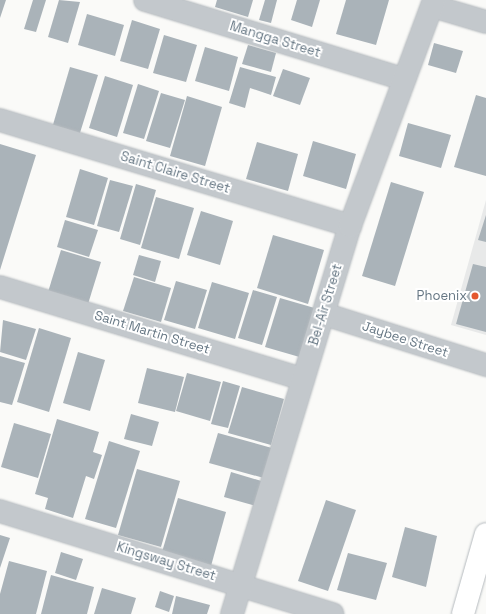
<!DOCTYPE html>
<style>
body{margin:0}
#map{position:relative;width:486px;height:614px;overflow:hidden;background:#fafaf8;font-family:"Space Grotesk",sans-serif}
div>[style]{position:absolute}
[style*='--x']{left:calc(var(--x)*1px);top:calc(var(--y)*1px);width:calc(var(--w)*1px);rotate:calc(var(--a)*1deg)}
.built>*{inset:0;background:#e8e9e9}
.building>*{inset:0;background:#aab3b9}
.roads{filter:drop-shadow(0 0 1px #b5babe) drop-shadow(0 0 1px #b5babe)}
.minor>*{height:22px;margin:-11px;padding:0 11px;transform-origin:11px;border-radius:11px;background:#c3c8cc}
.major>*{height:22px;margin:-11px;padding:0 11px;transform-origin:11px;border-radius:11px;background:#fff}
.dots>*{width:11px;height:11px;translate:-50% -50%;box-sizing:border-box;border:2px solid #fff;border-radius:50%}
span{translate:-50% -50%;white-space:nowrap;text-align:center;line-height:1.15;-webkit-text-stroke:4px #fff;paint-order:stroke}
.street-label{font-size:13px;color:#657683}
.poi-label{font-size:13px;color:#657683}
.right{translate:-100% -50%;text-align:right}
</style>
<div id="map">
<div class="built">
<i style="clip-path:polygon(486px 200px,486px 335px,451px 325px)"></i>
</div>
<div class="building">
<i style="clip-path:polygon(0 0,6px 0,0 18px)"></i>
<i style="clip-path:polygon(33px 0,46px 0,36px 32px,24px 29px)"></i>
<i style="clip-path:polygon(59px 0,80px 2px,68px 43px,48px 37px)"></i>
<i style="clip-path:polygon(217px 0,253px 0,248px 17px,215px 7px)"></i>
<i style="clip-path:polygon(265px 0,277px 0,271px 23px,259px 20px)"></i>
<i style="clip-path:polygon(297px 0,320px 0,312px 27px,291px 20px)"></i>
<i style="clip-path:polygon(346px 0,389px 0,376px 45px,336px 34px)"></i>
<i style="clip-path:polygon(87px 14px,124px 25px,115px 56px,78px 45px)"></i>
<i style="clip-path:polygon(132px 20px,160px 29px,148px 69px,120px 61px)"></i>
<i style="clip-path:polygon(164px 35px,197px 45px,186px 82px,153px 73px)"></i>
<i style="clip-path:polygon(434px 43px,463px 51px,456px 73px,428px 65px)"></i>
<i style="clip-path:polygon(248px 45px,276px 53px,271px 72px,242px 64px)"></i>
<i style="clip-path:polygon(205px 47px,238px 57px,229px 91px,195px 81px)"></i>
<i style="clip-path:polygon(70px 67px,98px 75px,79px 136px,52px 128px)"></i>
<i style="clip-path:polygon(240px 67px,276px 77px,271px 95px,250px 88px,245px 108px,229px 103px)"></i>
<i style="clip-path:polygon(283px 69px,310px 78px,300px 105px,273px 96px)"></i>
<i style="clip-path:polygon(105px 76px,133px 85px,117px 137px,89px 128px)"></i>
<i style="clip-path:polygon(138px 84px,159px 91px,144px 139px,123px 133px)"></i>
<i style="clip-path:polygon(161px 93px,185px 100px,170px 148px,146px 141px)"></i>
<i style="clip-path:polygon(476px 95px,486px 98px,486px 176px,454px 167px)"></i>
<i style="clip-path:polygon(187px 96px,222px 107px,205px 166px,170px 156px)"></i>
<i style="clip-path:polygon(408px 123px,451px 135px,441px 168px,399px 156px)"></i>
<i style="clip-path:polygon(313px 141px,356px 154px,346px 189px,303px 176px)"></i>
<i style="clip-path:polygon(257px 142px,298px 154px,288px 191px,246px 179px)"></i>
<i style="clip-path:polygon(0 144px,36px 155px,0 270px)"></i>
<i style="clip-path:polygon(80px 169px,108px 178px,94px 225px,66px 217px)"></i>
<i style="clip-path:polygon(110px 180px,133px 186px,119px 232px,97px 226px)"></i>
<i style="clip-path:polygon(391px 182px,424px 192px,395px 286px,362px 276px)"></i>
<i style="clip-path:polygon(136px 184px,156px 190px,140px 245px,120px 239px)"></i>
<i style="clip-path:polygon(156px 197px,194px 208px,179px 259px,141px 248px)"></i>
<i style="clip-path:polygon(201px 211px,233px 221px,220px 265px,187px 255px)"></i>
<i style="clip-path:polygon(486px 215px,486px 242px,478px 240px)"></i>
<i style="clip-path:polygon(65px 220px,98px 230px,89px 257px,57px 247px)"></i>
<i style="clip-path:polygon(273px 235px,324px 250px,308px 304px,257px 288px)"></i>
<i style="clip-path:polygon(61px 250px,101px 262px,88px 304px,48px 292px)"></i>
<i style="clip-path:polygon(139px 255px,161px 261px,155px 282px,133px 275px)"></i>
<i style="clip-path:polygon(473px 264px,486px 267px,486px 332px,456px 324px)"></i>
<i style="clip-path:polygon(134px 277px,171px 288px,161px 322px,123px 311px)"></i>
<i style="clip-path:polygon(176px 281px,207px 290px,195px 329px,164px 320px)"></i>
<i style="clip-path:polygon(212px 282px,249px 293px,235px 339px,198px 328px)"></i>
<i style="clip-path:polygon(253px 290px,277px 297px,262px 345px,238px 338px)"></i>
<i style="clip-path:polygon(280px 298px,318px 309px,303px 358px,265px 347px)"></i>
<i style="clip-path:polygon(3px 320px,36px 329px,26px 360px,0 352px)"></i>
<i style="clip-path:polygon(39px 328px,71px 338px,49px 412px,17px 402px)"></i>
<i style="clip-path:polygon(78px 352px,105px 360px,90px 411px,63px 403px)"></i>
<i style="clip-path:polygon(0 356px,25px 363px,12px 405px,0 402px)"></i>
<i style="clip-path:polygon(147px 368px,184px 377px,175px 412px,138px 403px)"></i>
<i style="clip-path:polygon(187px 373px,221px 382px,210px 421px,176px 411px)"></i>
<i style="clip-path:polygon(223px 381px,240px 386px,228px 428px,211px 424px)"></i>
<i style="clip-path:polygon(242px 387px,284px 399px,271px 445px,228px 433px)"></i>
<i style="clip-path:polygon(131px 414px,159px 422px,152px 446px,124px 439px)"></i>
<i style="clip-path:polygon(57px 419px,99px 432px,93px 452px,102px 455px,94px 479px,86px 476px,73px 518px,45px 509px,48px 498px,35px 494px)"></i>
<i style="clip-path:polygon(14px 423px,51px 434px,38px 478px,1px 467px)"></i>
<i style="clip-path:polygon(218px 433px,279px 450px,271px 480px,209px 463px)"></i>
<i style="clip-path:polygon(109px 441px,140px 451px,116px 528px,85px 519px)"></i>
<i style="clip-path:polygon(137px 469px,180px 481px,161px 547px,118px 535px)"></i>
<i style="clip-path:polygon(231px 472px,268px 483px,260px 507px,224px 497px)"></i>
<i style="clip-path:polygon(178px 498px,226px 512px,211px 566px,162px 552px)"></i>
<i style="clip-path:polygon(326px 500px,356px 510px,328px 591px,298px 581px)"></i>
<i style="clip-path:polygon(405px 527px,437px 536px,426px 587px,392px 577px)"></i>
<i style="clip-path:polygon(0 535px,10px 538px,0 568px)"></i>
<i style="clip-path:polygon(61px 552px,83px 559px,76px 580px,55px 573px)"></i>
<i style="clip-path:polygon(348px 553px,387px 563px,376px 600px,337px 590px)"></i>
<i style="clip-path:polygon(9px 561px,47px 571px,36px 614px,0 614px,0 594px)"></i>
<i style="clip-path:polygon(51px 575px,94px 587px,87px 614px,41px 614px)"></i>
<i style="clip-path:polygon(102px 588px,136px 598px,131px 614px,94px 614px)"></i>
<i style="clip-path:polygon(160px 591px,174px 596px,169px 612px,155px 607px)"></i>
<i style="clip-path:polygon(176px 596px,210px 605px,207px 614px,172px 614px)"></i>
</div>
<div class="roads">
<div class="minor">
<i style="--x:145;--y:0;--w:271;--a:17"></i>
<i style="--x:432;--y:6;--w:56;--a:16.5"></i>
<i style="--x:0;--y:120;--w:366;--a:16.8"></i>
<i style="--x:0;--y:287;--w:317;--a:16.9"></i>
<i style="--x:324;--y:314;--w:170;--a:17.5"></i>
<i style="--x:0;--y:511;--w:348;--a:17.2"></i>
<i style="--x:232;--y:614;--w:406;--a:-73.1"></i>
<i style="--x:350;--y:226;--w:241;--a:-69.6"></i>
</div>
<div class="major">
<i style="--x:463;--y:614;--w:83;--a:-74"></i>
</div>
</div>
<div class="dots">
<i style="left:475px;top:296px;background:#e4572e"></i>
</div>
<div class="street-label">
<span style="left:275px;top:40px;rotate:17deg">Mangga Street</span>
<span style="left:175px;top:173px;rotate:17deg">Saint Claire Street</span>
<span style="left:326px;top:305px;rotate:-73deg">Bel-Air Street</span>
<span style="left:152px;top:333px;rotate:17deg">Saint Martin Street</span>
<span style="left:405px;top:340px;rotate:18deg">Jaybee Street</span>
<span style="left:166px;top:562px;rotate:17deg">Kingsway Street</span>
</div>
<div class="poi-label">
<span class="right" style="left:467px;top:296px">Phoenix</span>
</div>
</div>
